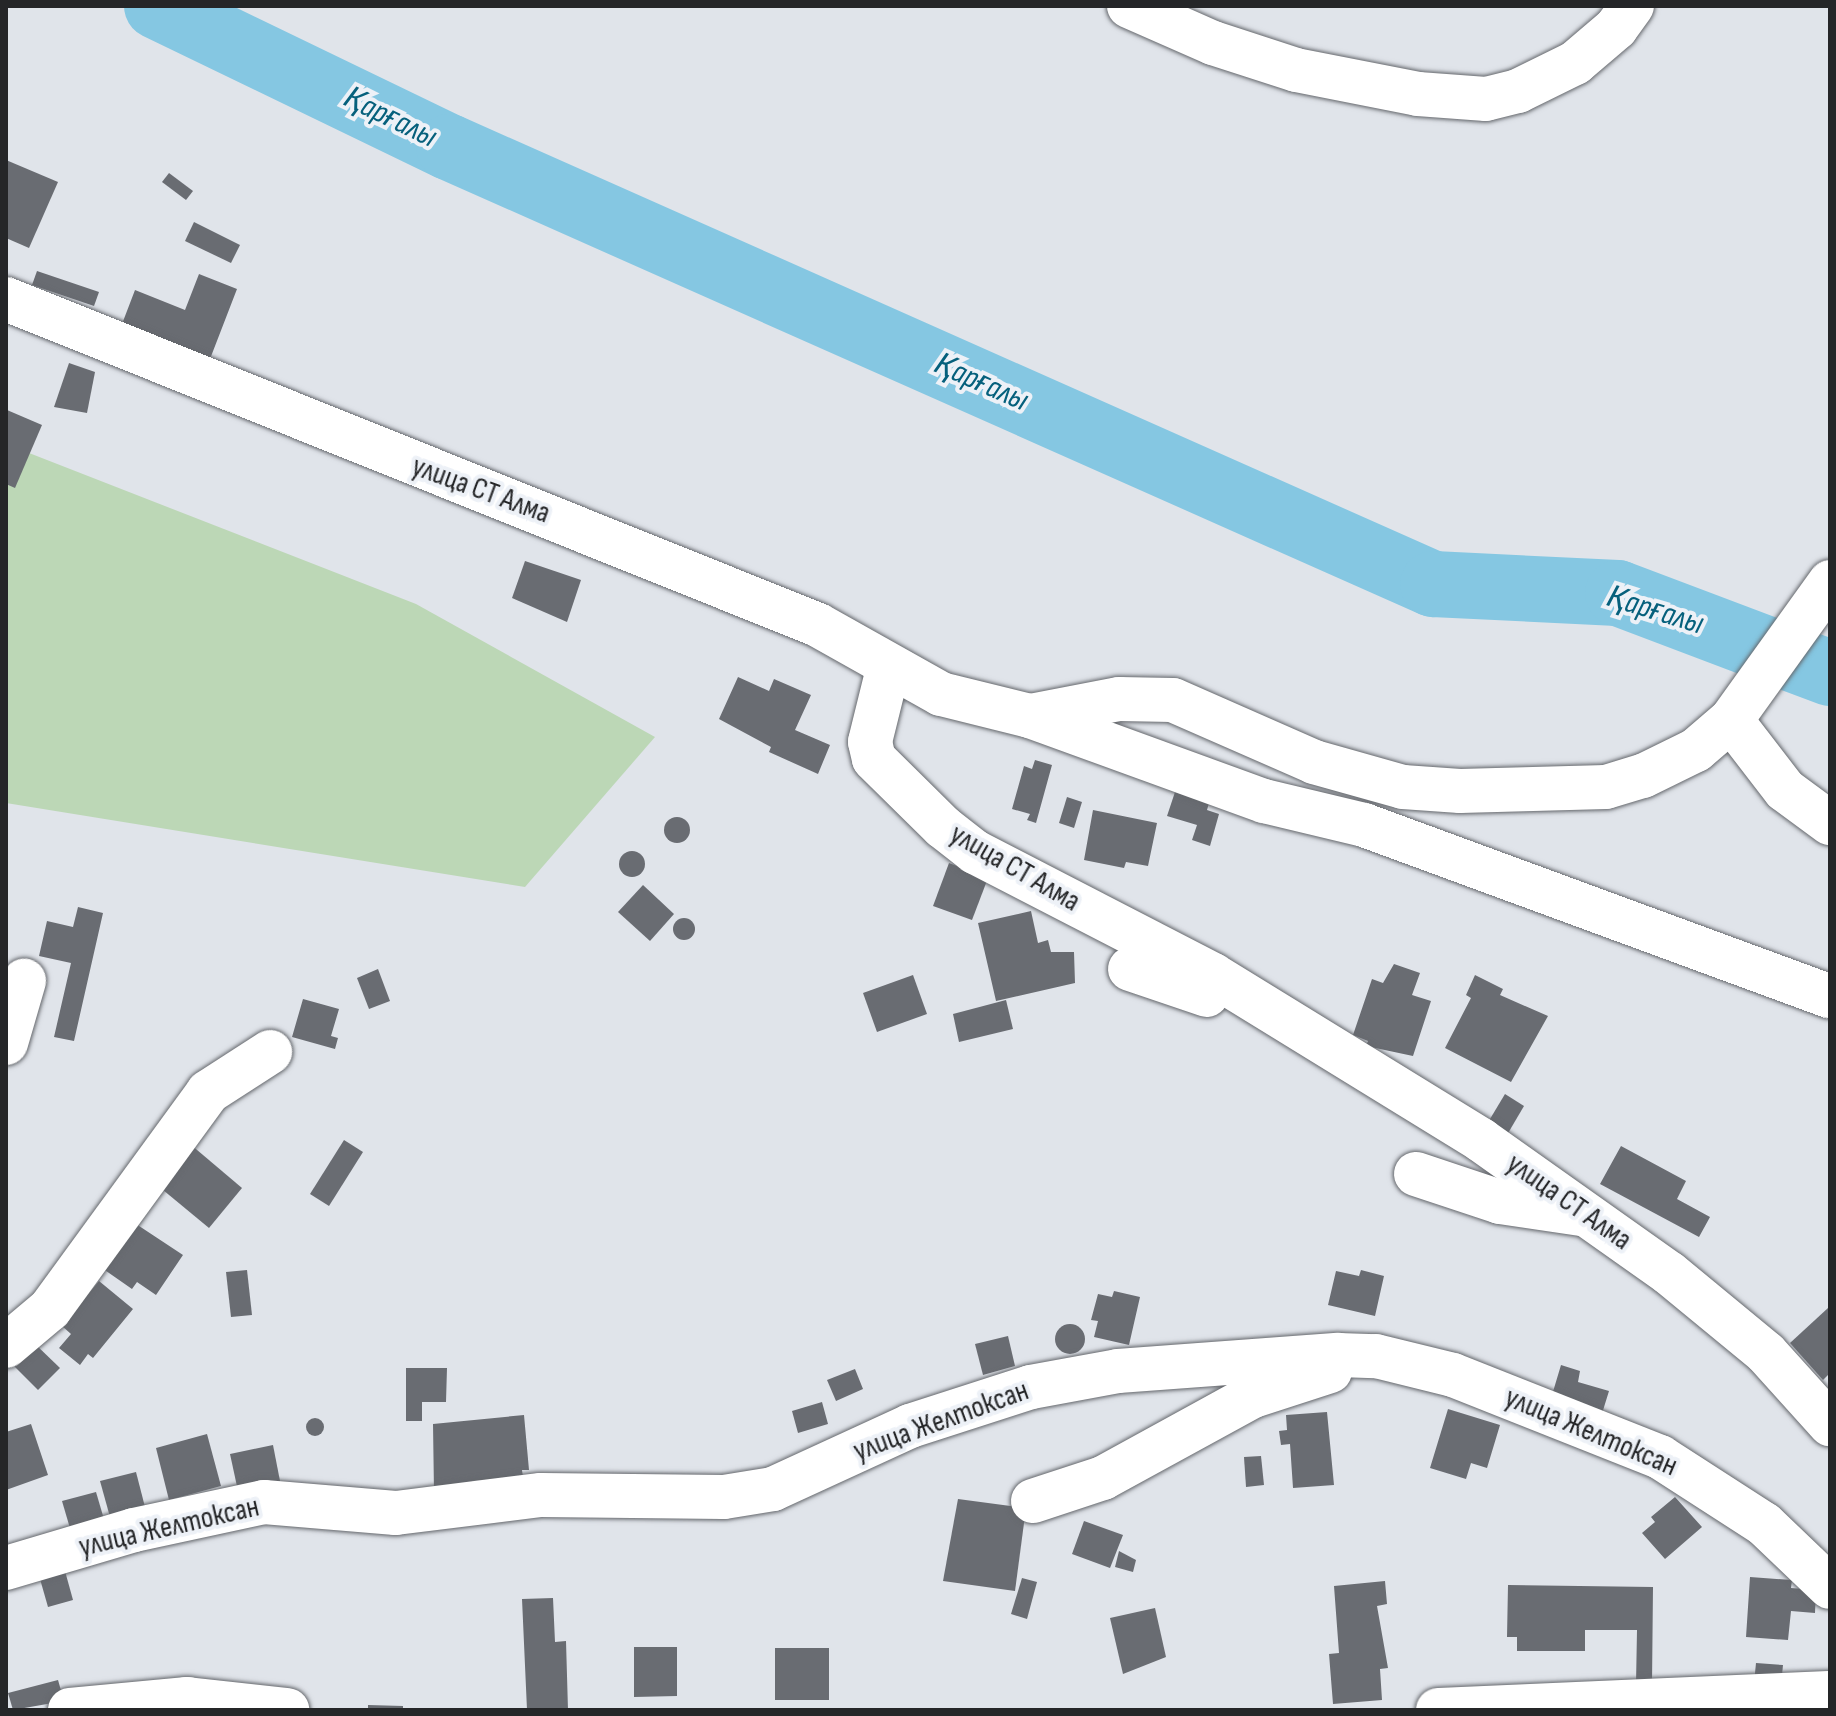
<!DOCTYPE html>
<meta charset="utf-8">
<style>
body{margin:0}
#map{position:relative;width:1836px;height:1716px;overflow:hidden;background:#e0e4ea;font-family:"Sofia Sans Condensed",sans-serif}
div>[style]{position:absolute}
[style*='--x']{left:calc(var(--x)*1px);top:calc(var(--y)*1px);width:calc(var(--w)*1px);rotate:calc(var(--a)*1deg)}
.green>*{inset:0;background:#bcd7b6}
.river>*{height:66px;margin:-33px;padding:0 33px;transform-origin:33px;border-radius:33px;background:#85c7e2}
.building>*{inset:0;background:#696c72}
.round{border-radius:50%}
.roads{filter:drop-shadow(0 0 2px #64676c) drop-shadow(0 0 2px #64676c)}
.minor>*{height:44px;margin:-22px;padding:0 22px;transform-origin:22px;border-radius:22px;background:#fff}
span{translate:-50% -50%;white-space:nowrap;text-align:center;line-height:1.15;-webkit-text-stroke:8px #edf1f7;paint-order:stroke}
.street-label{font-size:30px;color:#252628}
.water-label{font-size:32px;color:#06607c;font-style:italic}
.frame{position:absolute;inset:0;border:8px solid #252628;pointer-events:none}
</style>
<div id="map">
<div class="green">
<i style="clip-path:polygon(6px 444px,416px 604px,655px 737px,525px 887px,6px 803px)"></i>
</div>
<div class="river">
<i style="--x:157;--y:6;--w:324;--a:25.8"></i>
<i style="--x:449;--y:147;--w:1077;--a:23.95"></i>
<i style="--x:1433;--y:584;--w:185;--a:2.8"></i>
<i style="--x:1618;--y:593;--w:227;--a:20.7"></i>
</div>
<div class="building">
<i style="clip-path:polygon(6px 160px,58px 182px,29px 248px,6px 238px)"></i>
<i style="clip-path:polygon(169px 173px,193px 191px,186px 200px,162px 182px)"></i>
<i style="clip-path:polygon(194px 222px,240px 245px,231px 263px,185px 241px)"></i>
<i style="clip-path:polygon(37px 271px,99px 292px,94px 306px,32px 285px)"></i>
<i style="clip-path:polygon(199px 274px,237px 289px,210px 359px,122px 324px,135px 290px,185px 310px)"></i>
<i style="clip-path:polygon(69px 363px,95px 372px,87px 413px,54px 407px)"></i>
<i style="clip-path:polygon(7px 410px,42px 425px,15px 488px,6px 484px)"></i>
<i style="clip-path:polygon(525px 561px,581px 580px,567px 622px,512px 598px)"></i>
<i style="clip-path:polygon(738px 677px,769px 691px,774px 679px,811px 695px,795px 730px,830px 745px,818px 774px,769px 752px,771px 747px,719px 719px)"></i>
<i style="clip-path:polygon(1035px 760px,1052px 765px,1036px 823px,1027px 820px,1030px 814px,1012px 809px,1024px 766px,1032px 769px)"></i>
<i style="clip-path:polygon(1175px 792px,1209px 803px,1207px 810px,1219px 814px,1210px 846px,1192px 840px,1197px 825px,1167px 816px)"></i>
<i style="clip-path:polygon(1067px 797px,1082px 802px,1074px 828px,1059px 823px)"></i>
<i style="clip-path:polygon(1093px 810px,1157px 823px,1148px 866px,1126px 862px,1124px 868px,1084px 860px)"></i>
<i class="round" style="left:664px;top:817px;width:26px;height:26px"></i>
<i class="round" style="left:619px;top:851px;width:26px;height:26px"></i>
<i style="clip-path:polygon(949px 863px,988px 878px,972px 920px,933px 906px)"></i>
<i style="clip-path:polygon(643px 885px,674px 914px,650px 941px,618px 912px)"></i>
<i style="clip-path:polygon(78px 907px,103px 913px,74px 1041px,54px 1037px,71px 963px,39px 956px,47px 921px,73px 927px)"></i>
<i style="clip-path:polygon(1031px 911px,1038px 943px,1048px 940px,1051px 952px,1074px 952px,1075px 983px,996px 1001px,978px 923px)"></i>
<i class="round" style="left:673px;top:918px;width:22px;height:22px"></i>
<i style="clip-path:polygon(1394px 964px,1420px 973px,1412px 995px,1431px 1001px,1413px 1056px,1366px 1046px,1368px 1041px,1353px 1035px,1372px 979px,1383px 983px)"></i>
<i style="clip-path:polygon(378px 969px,390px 1001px,369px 1009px,357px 978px)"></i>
<i style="clip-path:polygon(913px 975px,927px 1014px,877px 1032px,863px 993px)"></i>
<i style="clip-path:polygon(1475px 975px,1503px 989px,1500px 995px,1548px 1016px,1511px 1082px,1445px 1048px,1471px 998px,1466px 995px)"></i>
<i style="clip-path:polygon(303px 999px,339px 1009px,331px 1036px,338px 1038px,335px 1049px,292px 1037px)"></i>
<i style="clip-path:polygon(1006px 1000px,1013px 1029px,959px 1042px,953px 1014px)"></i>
<i style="clip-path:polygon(1505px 1094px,1524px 1106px,1504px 1140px,1484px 1129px)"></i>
<i style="clip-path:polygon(344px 1140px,363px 1152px,329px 1206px,310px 1194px)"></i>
<i style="clip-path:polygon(190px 1144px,242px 1188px,209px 1228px,157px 1185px)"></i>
<i style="clip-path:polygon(1621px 1146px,1686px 1181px,1677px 1199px,1710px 1217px,1699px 1237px,1600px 1184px)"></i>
<i style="clip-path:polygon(130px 1220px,183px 1255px,156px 1295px,137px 1282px,132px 1289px,99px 1266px)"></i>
<i style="clip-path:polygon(247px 1270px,252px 1315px,231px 1317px,226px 1272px)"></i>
<i style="clip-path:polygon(1361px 1270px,1384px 1276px,1375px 1316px,1328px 1305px,1336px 1271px,1359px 1276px)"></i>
<i style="clip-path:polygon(99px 1281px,133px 1309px,93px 1358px,88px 1354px,80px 1365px,59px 1348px,71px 1334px,62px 1326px)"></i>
<i style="clip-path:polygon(1114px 1291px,1140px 1297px,1129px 1345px,1094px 1337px,1098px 1321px,1091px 1320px,1098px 1294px,1112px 1297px)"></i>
<i style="clip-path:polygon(1828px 1308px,1830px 1373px,1823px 1380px,1790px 1343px)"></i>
<i class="round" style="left:1055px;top:1324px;width:30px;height:30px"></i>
<i style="clip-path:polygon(1008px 1336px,1015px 1366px,983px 1375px,975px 1344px)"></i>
<i style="clip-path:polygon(33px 1342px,60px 1368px,38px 1390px,12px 1364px)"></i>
<i style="clip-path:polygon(1561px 1365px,1580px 1371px,1578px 1382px,1609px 1391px,1600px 1420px,1549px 1405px)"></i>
<i style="clip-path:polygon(406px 1368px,447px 1368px,446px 1402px,422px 1402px,422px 1421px,406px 1421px)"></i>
<i style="clip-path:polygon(855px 1369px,863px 1389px,836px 1401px,827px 1380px)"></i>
<i style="clip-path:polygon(822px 1402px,828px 1424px,798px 1433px,792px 1411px)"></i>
<i style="clip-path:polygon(1448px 1409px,1500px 1425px,1487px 1468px,1471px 1463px,1466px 1479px,1430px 1468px)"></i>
<i style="clip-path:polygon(1327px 1412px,1334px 1485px,1293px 1488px,1290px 1444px,1281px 1445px,1279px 1431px,1287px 1430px,1286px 1415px)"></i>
<i style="clip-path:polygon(524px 1415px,529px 1470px,522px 1470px,523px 1477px,472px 1481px,473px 1490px,434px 1493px,433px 1424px)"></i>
<i class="round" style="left:306px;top:1418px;width:18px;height:18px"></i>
<i style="clip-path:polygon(31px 1424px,48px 1475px,6px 1490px,6px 1432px)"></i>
<i style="clip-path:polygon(207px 1434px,221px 1486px,169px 1500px,156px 1448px)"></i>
<i style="clip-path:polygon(273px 1445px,280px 1481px,238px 1491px,230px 1454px)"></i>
<i style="clip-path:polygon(1261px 1456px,1264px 1485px,1246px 1487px,1244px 1457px)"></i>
<i style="clip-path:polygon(136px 1472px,145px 1507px,110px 1517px,100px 1481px)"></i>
<i style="clip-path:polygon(96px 1492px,106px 1526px,72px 1535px,62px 1501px)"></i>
<i style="clip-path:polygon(1675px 1497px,1702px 1527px,1665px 1559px,1642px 1533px,1655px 1522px,1651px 1517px)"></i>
<i style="clip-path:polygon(958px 1499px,1026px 1508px,1015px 1591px,943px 1581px)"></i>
<i style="clip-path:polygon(1084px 1521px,1123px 1535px,1110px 1568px,1072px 1554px)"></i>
<i style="clip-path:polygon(1119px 1551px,1136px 1560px,1133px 1572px,1115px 1567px)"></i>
<i style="clip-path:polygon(65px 1571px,73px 1600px,48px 1607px,40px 1579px)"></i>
<i style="clip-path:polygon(1750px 1577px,1792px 1580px,1791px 1588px,1816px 1590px,1815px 1613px,1791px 1611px,1788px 1640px,1746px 1637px)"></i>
<i style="clip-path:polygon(1022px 1578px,1037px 1582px,1027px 1619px,1011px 1614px)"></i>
<i style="clip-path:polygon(1385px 1581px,1387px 1604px,1377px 1606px,1388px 1668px,1380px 1669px,1382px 1700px,1333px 1704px,1329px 1654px,1339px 1653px,1334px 1586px)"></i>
<i style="clip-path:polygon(1508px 1585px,1653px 1587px,1652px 1684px,1636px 1684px,1637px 1630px,1585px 1630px,1585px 1651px,1517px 1651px,1517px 1637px,1507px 1637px)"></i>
<i style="clip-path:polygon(553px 1598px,555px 1642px,566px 1641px,568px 1710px,527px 1710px,522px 1599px)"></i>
<i style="clip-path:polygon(1155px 1608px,1166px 1657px,1123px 1674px,1110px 1618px)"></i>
<i style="clip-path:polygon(634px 1647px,677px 1647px,677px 1696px,634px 1697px)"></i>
<i style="clip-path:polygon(775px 1648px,829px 1648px,829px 1700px,775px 1700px)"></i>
<i style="clip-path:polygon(1756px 1663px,1783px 1665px,1781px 1685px,1754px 1683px)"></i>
<i style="clip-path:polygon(58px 1680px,64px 1701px,13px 1710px,8px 1693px)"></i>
<i style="clip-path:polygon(368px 1705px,403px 1706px,403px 1710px,368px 1710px)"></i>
</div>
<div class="roads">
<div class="minor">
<i style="--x:1129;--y:6;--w:92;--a:23.8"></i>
<i style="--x:1213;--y:43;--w:87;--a:18"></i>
<i style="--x:1296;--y:70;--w:124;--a:11.1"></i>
<i style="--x:1418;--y:94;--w:68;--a:4.2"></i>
<i style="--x:1486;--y:99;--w:33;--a:-14"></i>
<i style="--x:1518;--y:91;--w:64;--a:-26.2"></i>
<i style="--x:1575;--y:63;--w:54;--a:-40.5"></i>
<i style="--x:1616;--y:28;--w:27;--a:-54"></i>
<i style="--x:6;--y:299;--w:875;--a:21.87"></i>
<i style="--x:818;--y:625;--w:141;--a:29.3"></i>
<i style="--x:941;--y:694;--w:92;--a:13.9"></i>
<i style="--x:1030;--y:716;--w:91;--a:-10.8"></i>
<i style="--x:1119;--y:699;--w:54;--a:1.1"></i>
<i style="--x:1173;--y:700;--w:154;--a:23.7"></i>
<i style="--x:1314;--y:762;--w:92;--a:15.7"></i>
<i style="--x:1403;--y:787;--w:57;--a:4"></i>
<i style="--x:1460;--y:791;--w:146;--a:-1.6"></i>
<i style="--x:1606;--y:787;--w:39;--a:-17"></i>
<i style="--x:1643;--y:776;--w:59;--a:-26.1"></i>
<i style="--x:1696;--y:750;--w:46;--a:-40.6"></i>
<i style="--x:1731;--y:720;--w:170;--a:-54.3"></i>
<i style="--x:888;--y:669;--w:75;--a:103.9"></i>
<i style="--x:870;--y:742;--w:17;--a:77"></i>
<i style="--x:874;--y:759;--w:97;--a:44.6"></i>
<i style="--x:943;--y:827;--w:41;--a:38"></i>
<i style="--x:975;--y:852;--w:268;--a:27.3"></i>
<i style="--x:1213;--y:975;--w:315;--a:31.6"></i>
<i style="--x:1481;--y:1140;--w:230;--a:35.3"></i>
<i style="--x:1669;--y:1273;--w:126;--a:39.5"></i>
<i style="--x:1766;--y:1353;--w:96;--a:48"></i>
<i style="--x:1030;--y:716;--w:249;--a:20"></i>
<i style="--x:1264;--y:801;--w:103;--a:13.5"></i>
<i style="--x:1364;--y:825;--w:496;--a:20.2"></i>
<i style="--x:1731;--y:720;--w:88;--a:52.4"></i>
<i style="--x:1785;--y:790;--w:56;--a:36.3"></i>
<i style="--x:1130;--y:969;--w:81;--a:18.7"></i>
<i style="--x:6;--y:1043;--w:65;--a:-73.8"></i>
<i style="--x:1416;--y:1174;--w:89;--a:18.4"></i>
<i style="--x:1500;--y:1202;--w:82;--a:8.4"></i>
<i style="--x:6;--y:1346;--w:57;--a:-40.1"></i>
<i style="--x:50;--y:1309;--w:268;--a:-53.9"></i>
<i style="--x:208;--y:1092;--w:74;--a:-32.8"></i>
<i style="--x:1033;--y:1501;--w:74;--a:-18.2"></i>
<i style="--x:1103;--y:1478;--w:171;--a:-28.7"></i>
<i style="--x:1253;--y:1396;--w:81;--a:-18"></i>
<i style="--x:6;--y:1568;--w:134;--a:-16.5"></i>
<i style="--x:134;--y:1530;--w:133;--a:-12.2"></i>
<i style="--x:264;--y:1502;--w:132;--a:4.8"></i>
<i style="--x:396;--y:1513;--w:146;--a:-7.1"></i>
<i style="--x:541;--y:1495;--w:183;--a:0.6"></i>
<i style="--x:724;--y:1497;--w:50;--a:-9.3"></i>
<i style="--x:773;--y:1489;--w:151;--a:-24.7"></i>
<i style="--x:910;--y:1426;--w:127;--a:-17.9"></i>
<i style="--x:1031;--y:1387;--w:88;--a:-10.4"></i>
<i style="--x:1118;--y:1371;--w:221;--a:-4.2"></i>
<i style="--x:1338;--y:1355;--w:38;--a:2"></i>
<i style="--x:1376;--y:1356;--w:79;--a:13.9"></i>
<i style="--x:1453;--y:1375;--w:223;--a:21.6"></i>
<i style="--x:1660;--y:1457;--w:124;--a:32.8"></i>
<i style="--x:1764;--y:1524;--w:91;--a:43.7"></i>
<i style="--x:70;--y:1710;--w:118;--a:-5.4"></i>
<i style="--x:187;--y:1699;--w:101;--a:6.3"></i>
<i style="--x:1438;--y:1710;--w:392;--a:-2.5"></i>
</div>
</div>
<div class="street-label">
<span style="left:481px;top:490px;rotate:20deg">улица СТ Алма</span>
<span style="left:1015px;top:868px;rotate:30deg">улица СТ Алма</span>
<span style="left:1569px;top:1202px;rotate:35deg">улица СТ Алма</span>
<span style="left:941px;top:1421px;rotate:-20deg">улица Желтоксан</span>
<span style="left:1591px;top:1432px;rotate:23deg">улица Желтоксан</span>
<span style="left:169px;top:1527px;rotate:-13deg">улица Желтоксан</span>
</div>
<div class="water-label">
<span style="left:390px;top:118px;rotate:26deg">Қарғалы</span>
<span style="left:981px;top:383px;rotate:24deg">Қарғалы</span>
<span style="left:1655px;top:611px;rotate:17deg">Қарғалы</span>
</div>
<div class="frame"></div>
</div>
